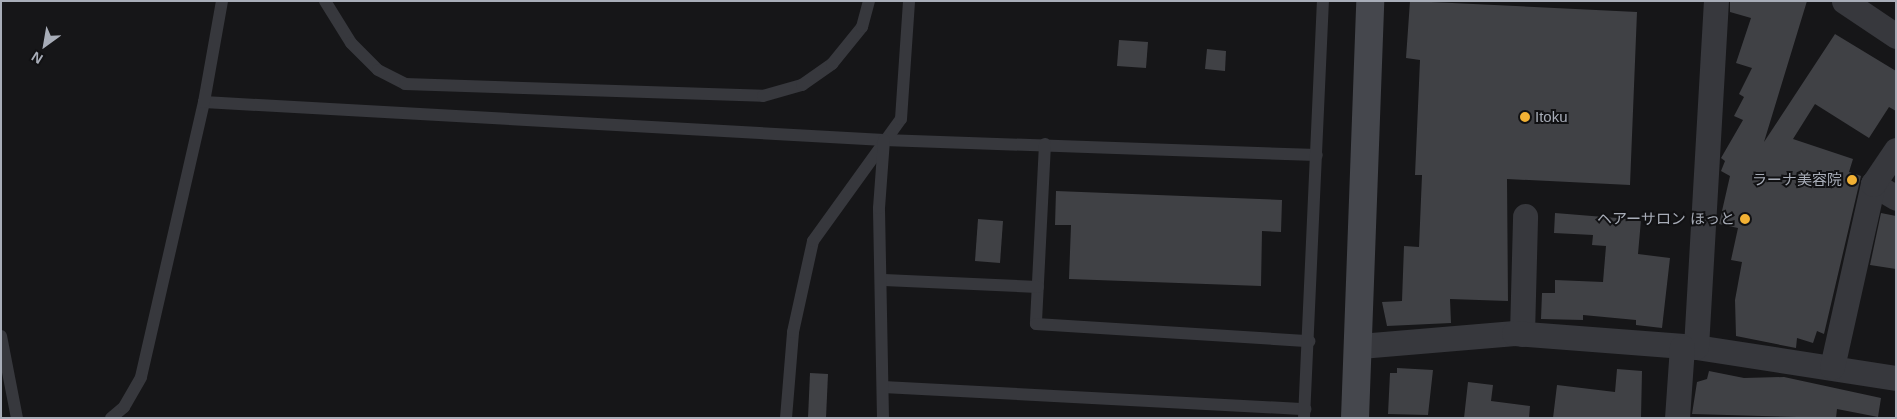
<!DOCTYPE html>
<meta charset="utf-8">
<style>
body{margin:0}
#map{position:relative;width:1897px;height:419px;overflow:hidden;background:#161618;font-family:Helvetica,"Noto Sans JP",sans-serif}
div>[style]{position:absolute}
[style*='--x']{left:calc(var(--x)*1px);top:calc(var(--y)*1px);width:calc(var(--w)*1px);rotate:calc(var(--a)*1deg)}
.building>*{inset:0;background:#404145}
.lane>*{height:12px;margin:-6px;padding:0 6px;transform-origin:6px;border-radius:6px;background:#37383d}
.street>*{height:25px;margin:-12.5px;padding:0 12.5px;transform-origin:12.5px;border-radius:12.5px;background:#37383d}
.secondary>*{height:28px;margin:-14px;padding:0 14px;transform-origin:14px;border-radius:14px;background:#45474d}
.dots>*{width:14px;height:14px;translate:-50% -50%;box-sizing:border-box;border:2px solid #111113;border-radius:50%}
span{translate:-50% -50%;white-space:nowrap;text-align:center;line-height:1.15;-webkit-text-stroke:4px #111113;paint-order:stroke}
.poi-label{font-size:15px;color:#a8adb8}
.left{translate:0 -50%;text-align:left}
.right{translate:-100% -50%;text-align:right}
.frame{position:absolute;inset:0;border:2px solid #a8adb8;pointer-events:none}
.north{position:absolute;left:20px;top:20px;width:50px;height:50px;-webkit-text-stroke:4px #111113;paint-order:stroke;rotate:212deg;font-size:14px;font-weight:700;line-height:20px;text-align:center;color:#a8adb8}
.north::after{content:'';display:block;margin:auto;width:18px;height:22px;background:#a8adb8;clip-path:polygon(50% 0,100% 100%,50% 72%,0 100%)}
</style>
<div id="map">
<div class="building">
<i style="clip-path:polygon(1410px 1px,1637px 12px,1630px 185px,1507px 179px,1508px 301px,1450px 299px,1451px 323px,1387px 326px,1382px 302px,1402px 301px,1404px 246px,1419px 247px,1422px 175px,1415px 175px,1420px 60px,1406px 58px)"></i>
<i style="clip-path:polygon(1730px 1px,1807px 1px,1764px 142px,1835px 34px,1896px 71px,1896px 111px,1889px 107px,1869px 138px,1815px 104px,1793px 139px,1853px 159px,1849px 172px,1861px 176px,1824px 334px,1817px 331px,1813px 343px,1797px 338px,1796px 348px,1736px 336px,1735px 300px,1742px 262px,1731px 260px,1738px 228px,1719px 224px,1730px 176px,1721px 171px,1725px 161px,1721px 158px,1743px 120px,1734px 116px,1744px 97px,1739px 94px,1752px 68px,1736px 63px,1751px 18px,1730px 12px)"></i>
<i style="clip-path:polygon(1119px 40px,1148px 42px,1146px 68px,1117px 66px)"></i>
<i style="clip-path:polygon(1207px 49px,1226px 51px,1225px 71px,1205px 69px)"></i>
<i style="clip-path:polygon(1056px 191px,1282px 200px,1281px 232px,1262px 231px,1261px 286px,1069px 279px,1071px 225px,1055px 225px)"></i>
<i style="clip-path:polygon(1555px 213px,1641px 220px,1638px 254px,1670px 258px,1662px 328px,1636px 325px,1636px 320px,1583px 315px,1583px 320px,1541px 319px,1542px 293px,1555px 293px,1555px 280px,1603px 282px,1606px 246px,1592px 245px,1593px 235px,1554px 233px)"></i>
<i style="clip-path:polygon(1881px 213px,1896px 216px,1896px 269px,1870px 265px)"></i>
<i style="clip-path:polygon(978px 219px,1003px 221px,1000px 263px,975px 261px)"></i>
<i style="clip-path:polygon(1397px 368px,1433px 370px,1428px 415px,1388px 414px,1390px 373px,1397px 373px)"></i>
<i style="clip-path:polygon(1617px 369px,1642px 371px,1641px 418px,1553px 418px,1557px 385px,1615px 392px)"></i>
<i style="clip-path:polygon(1709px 371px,1744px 378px,1784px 377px,1881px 398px,1878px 417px,1837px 409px,1836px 418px,1692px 414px,1697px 382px,1707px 379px)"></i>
<i style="clip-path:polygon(810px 373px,828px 374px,826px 418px,808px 418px)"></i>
<i style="clip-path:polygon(1468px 382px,1493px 385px,1491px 401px,1530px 406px,1529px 418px,1464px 418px)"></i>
</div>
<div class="lane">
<i style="--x:325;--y:1;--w:49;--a:58.2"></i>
<i style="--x:351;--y:43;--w:38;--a:45"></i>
<i style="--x:378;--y:70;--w:30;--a:27"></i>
<i style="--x:405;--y:84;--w:358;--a:1.9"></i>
<i style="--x:763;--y:96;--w:41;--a:-15.8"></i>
<i style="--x:802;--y:85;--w:37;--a:-35"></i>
<i style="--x:832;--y:64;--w:48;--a:-51"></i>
<i style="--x:862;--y:27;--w:27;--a:-75"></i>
<i style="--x:204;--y:102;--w:681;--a:3.2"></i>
<i style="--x:884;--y:140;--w:433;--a:2"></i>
<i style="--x:1045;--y:144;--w:180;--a:92.9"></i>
<i style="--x:1036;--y:324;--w:274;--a:3.6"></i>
<i style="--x:884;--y:280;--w:154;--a:2.6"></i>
<i style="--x:1;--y:336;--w:84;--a:79"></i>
<i style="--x:883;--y:387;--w:423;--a:3"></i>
<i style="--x:111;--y:418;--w:17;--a:-40"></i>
<i style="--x:124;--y:407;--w:34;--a:-60"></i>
<i style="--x:141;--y:377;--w:282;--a:-77.1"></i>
<i style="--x:204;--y:102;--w:103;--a:-79.9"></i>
<i style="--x:786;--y:418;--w:86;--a:-85.3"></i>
<i style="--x:793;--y:332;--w:93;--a:-77.6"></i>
<i style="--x:813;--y:241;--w:150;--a:-54.2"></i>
<i style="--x:901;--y:119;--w:118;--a:-86.1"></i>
<i style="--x:883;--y:418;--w:210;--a:-91.1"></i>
<i style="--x:879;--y:208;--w:68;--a:-85.8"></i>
<i style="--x:1304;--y:418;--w:417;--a:-87.4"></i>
</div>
<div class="street">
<i style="--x:1844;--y:1;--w:63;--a:33.9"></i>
<i style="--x:1873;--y:184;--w:27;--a:31"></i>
<i style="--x:1522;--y:334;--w:118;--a:-88.5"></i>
<i style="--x:1360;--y:346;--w:155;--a:-4.8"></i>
<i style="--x:1514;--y:333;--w:183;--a:4.4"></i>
<i style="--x:1696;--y:347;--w:202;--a:8.8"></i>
<i style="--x:1696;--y:347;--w:347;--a:-86.7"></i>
<i style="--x:1832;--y:367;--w:188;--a:-77.4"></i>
<i style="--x:1873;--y:184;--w:41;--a:-55.9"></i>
<i style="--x:1677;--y:418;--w:71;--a:-86"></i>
</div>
<div class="secondary">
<i style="--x:1355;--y:418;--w:417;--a:-87.9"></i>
</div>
<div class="dots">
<i style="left:1525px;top:117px;background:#f2b134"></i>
<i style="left:1852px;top:180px;background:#f2b134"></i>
<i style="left:1745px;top:219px;background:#f2b134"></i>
</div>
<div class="poi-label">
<span class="left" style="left:1535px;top:117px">Itoku</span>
<span class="right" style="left:1842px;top:180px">ラーナ美容院</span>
<span class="right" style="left:1735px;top:219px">ヘアーサロン ほっと</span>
</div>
<div class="frame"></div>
<div class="north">N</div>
</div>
